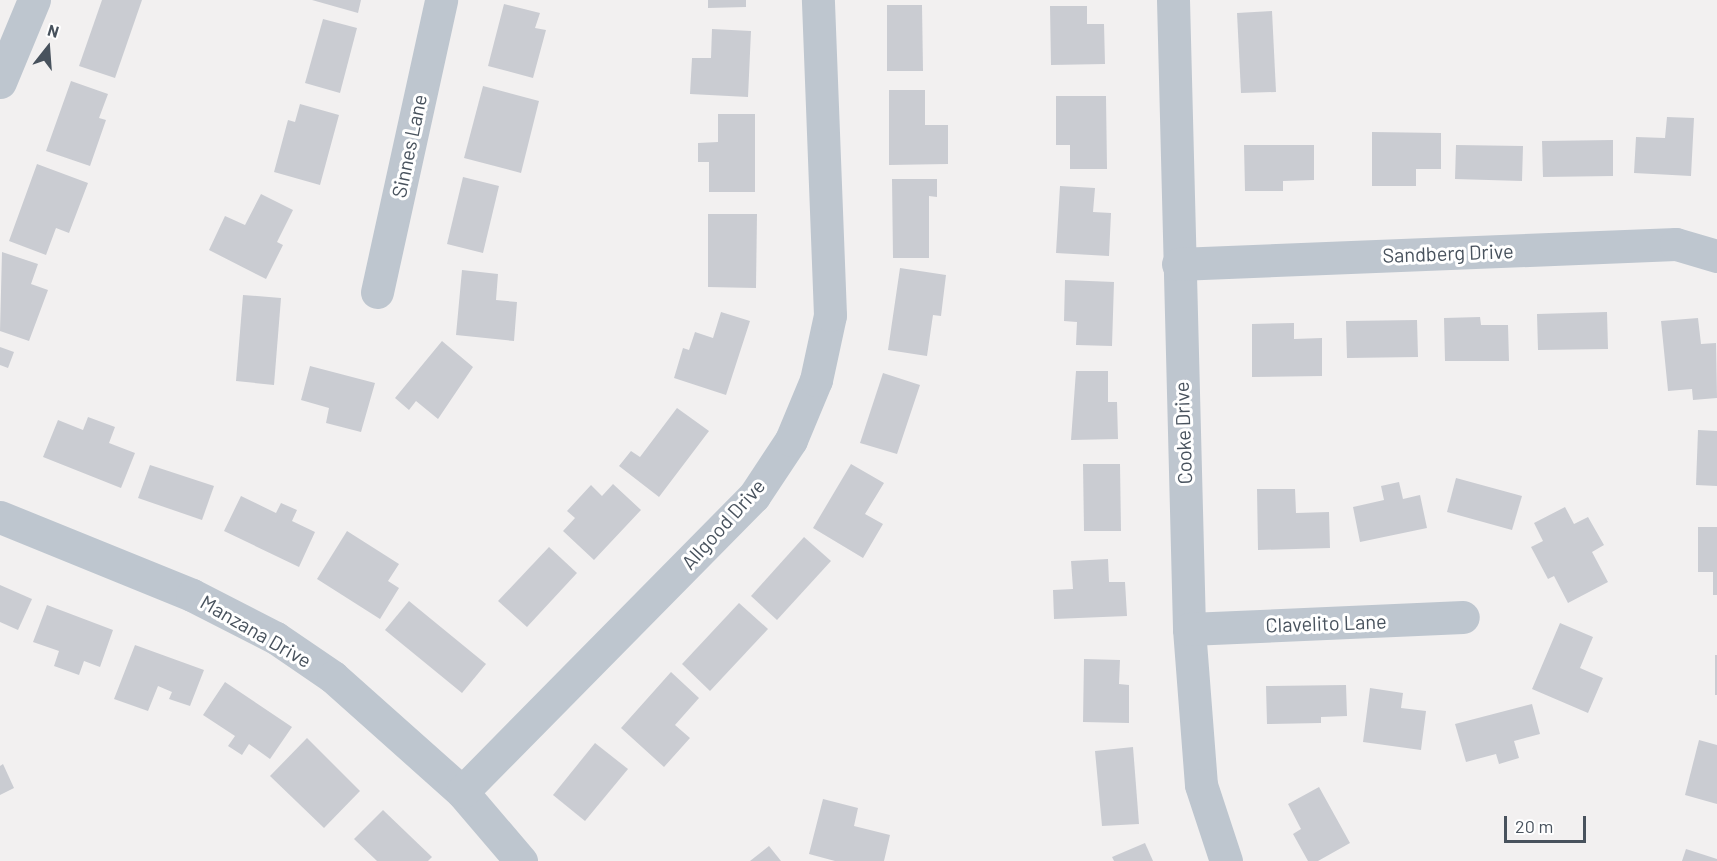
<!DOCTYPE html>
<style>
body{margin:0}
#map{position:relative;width:1717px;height:861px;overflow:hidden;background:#f2f0f0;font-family:Barlow,sans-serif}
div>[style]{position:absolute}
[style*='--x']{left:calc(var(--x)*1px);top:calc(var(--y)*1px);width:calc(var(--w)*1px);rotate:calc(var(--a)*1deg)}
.building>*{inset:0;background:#caccd2}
.minor>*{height:33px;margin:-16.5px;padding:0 16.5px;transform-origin:16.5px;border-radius:16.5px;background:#bec6cf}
span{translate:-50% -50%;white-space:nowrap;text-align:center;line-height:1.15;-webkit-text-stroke:6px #fff;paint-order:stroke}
.street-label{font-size:20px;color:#48525d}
.north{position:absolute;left:18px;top:18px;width:60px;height:60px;-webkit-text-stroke:4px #fff;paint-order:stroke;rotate:17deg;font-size:16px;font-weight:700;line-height:24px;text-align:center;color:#48525d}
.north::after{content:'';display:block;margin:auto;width:21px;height:27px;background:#48525d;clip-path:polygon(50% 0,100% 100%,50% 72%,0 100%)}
.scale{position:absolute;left:1504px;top:816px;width:82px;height:27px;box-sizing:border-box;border:3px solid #48525d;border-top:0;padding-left:8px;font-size:18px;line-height:21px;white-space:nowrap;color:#48525d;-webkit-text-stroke:4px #fff;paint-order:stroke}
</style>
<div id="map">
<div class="building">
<i style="clip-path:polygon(102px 0,142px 0,115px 78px,79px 66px)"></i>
<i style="clip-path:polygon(312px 0,361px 0,358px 13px)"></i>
<i style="clip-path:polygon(708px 0,746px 0,746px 7px,708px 8px)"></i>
<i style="clip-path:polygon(504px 4px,540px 13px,535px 28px,546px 30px,533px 78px,488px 66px)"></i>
<i style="clip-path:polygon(887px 5px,922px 5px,923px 71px,887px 71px)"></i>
<i style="clip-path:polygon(1050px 6px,1087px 6px,1087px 24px,1104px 24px,1105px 64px,1051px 65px)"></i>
<i style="clip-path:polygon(1272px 11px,1276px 92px,1241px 93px,1237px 13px)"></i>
<i style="clip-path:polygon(323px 19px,357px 28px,340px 93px,305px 83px)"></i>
<i style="clip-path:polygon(712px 29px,751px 31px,748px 97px,690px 94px,692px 58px,711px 58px)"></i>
<i style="clip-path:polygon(71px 81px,108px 94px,99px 118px,106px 120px,90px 166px,46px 151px)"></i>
<i style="clip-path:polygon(483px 86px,539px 101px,521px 173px,464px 158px)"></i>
<i style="clip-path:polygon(889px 90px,925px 90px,925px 125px,948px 125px,948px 164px,889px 165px)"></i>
<i style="clip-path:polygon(1056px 96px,1106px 96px,1107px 169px,1070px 169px,1070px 145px,1056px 145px)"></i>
<i style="clip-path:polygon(300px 104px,339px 115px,320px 185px,274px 172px,288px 120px,295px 122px)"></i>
<i style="clip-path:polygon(718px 114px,755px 114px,755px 192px,709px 192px,709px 162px,698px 162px,698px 143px,718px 142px)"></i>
<i style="clip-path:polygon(1667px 117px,1694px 118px,1691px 176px,1634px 173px,1636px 137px,1665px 138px)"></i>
<i style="clip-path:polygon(1372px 132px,1441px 133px,1441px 169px,1416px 169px,1416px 186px,1372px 186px)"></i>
<i style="clip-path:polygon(1613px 140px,1613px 176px,1543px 177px,1542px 141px)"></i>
<i style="clip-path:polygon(1244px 145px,1314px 145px,1314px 180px,1283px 181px,1283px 191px,1245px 191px)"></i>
<i style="clip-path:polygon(1456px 145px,1523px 146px,1522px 181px,1455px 179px)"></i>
<i style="clip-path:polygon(37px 164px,88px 183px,69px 233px,56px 228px,46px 255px,9px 241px)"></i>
<i style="clip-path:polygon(463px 177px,499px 186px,483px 253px,447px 244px)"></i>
<i style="clip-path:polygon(892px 179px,937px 179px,937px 197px,929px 196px,929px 258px,893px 258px)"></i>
<i style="clip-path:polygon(1060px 186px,1095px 188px,1093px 212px,1111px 213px,1109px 256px,1056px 253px)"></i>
<i style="clip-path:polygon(261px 194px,293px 210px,277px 242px,283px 245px,266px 279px,209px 250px,225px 216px,245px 225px)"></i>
<i style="clip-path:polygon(708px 214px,757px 214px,756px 288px,708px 287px)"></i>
<i style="clip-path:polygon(2px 252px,38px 264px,31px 284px,48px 290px,29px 341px,0 331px)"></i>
<i style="clip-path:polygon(900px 268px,946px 275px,941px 316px,933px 315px,927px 356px,888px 350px)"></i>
<i style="clip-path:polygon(462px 270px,498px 274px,496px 300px,517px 302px,514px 341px,456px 335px)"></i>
<i style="clip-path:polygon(1065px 280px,1114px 282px,1112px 346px,1076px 345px,1077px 322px,1064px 321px)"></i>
<i style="clip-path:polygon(243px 295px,281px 298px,274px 385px,236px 381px)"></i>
<i style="clip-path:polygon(721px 312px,750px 321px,726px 395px,674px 378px,683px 348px,689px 350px,695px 332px,713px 338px)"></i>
<i style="clip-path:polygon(1607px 312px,1608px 349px,1538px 350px,1537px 314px)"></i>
<i style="clip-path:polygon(1480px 317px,1481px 325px,1508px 325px,1509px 361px,1445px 361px,1444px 318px)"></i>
<i style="clip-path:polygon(1698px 318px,1701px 344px,1716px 343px,1717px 398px,1693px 400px,1692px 389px,1668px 391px,1661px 321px)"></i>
<i style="clip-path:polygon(1417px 320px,1418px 357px,1347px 358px,1346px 321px)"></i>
<i style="clip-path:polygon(1294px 323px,1294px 339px,1322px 338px,1322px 376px,1252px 377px,1252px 324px)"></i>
<i style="clip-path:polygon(442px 341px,473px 367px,438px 419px,416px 401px,409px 410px,395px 398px)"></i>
<i style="clip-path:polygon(0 347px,14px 352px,8px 368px,0 365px)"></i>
<i style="clip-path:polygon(310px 366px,375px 383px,361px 432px,326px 423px,329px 408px,301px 400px)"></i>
<i style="clip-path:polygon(1076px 371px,1108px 371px,1108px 402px,1117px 402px,1118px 439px,1071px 440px)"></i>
<i style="clip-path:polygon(883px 373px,920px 385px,897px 454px,860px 443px)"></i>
<i style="clip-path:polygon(677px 408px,709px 431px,659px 497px,619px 466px,631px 451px,640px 457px)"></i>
<i style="clip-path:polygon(88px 417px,115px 427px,109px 443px,135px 453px,121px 488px,43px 457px,58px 420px,83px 430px)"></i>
<i style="clip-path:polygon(1698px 430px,1717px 431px,1717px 486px,1696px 485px)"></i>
<i style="clip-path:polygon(851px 464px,884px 483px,865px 514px,883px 524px,863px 558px,813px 528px)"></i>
<i style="clip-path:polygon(1083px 464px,1120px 464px,1121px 531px,1084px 531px)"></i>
<i style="clip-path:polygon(150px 465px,214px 486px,202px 520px,138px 498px)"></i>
<i style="clip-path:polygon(1456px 478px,1522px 496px,1512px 530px,1447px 512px)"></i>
<i style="clip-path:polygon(1399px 482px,1403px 499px,1420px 495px,1427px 528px,1360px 542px,1353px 507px,1384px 500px,1381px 486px)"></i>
<i style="clip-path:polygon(613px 484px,641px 510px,594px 560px,563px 531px,575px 518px,567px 511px,591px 485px,602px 496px)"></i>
<i style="clip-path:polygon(1257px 489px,1295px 489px,1296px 513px,1329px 512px,1330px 548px,1258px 550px)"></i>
<i style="clip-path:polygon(241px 496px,276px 513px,281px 503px,297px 510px,292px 521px,315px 532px,299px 567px,224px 531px)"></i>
<i style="clip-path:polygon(1565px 507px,1574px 524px,1588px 517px,1604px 545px,1592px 552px,1608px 582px,1568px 603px,1554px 576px,1548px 579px,1531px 547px,1543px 541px,1534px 523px)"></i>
<i style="clip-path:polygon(1698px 527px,1717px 527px,1717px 595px,1713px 595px,1713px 572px,1698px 572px)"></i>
<i style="clip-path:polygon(347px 531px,399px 564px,388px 581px,399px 588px,380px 619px,317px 579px)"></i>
<i style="clip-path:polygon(804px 537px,831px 561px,777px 620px,751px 596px)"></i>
<i style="clip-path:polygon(549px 547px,577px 573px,527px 627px,498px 601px)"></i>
<i style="clip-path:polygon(1108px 559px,1109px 582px,1125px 582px,1127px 616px,1054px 619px,1053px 590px,1073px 589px,1071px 561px)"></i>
<i style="clip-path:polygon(0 585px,32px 599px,18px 630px,0 622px)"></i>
<i style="clip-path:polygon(409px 601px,486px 664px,462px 693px,385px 630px)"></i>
<i style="clip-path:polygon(739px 603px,768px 629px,710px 691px,682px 664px)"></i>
<i style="clip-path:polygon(47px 605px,113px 630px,100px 667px,84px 661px,79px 675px,54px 666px,59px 651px,33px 642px)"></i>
<i style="clip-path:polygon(1560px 623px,1593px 637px,1580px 668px,1603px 678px,1588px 713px,1532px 689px)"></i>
<i style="clip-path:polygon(135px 645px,204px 670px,190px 706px,169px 699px,172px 692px,158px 686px,148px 711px,114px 699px)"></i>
<i style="clip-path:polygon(1715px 655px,1717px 655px,1717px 695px,1715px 695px)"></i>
<i style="clip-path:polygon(1084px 659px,1120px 660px,1119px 684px,1129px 685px,1129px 723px,1083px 722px)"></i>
<i style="clip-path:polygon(671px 672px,699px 698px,675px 725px,690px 738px,664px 767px,621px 728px)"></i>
<i style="clip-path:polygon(225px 682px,292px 727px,270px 759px,249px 744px,242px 755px,228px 746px,235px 736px,203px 715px)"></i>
<i style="clip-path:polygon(1346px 685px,1347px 716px,1321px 717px,1321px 723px,1267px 724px,1266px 686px)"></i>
<i style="clip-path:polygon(1370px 688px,1403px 693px,1401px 708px,1426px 711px,1421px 750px,1363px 742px)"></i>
<i style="clip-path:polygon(1532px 704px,1540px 734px,1514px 741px,1519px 758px,1499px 764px,1496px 754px,1466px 762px,1455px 724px)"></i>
<i style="clip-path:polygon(307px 738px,360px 791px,324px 828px,270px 776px)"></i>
<i style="clip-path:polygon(1699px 740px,1717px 745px,1717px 804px,1685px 795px)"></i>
<i style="clip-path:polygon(595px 743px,628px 769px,585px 821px,553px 795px)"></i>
<i style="clip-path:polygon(1133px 747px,1139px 824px,1102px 826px,1095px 751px)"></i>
<i style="clip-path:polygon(3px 764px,14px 788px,0 795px,0 766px)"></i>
<i style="clip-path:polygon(1319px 787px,1350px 843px,1318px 861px,1308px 861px,1293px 834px,1301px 829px,1288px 804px)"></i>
<i style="clip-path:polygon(823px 799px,858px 808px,854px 826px,890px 835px,884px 861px,835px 861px,809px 854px)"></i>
<i style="clip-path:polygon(383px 810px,432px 857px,428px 861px,377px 861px,354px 839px)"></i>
<i style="clip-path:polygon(1145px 843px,1153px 861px,1114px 861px,1112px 857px)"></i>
<i style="clip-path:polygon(769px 846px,781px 861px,750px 861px)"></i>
<i style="clip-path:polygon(1686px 849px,1717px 859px,1717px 861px,1682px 861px)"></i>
</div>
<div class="minor">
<i style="--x:1173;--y:0;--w:629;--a:88.54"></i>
<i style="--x:1189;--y:629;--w:156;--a:85.6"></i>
<i style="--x:1201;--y:785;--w:80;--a:71.8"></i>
<i style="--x:0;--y:82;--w:89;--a:-67.5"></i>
<i style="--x:1178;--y:264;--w:498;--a:-2.3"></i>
<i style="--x:1676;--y:244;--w:43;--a:16.3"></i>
<i style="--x:377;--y:292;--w:299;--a:-77.6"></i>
<i style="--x:0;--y:517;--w:207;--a:22.1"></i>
<i style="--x:192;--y:595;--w:94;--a:27.1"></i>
<i style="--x:276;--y:638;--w:69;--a:34.4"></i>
<i style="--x:333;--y:677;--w:173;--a:41.7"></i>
<i style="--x:462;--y:792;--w:91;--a:49.5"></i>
<i style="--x:1189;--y:629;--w:274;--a:-2.5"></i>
<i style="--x:462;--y:792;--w:416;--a:-45.4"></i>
<i style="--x:754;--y:496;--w:67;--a:-56.5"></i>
<i style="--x:791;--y:440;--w:65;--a:-67.4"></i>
<i style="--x:816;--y:380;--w:66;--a:-77.8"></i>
<i style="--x:830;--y:315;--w:315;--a:-92.2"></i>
</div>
<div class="street-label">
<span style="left:409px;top:146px;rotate:-78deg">Sinnes Lane</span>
<span style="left:1448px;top:253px;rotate:-2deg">Sandberg Drive</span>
<span style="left:1183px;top:433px;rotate:-92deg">Cooke Drive</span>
<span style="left:723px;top:524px;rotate:-48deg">Allgood Drive</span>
<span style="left:1326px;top:623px;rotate:-2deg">Clavelito Lane</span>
<span style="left:256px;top:631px;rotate:30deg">Manzana Drive</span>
</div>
<div class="north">N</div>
<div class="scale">20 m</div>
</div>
